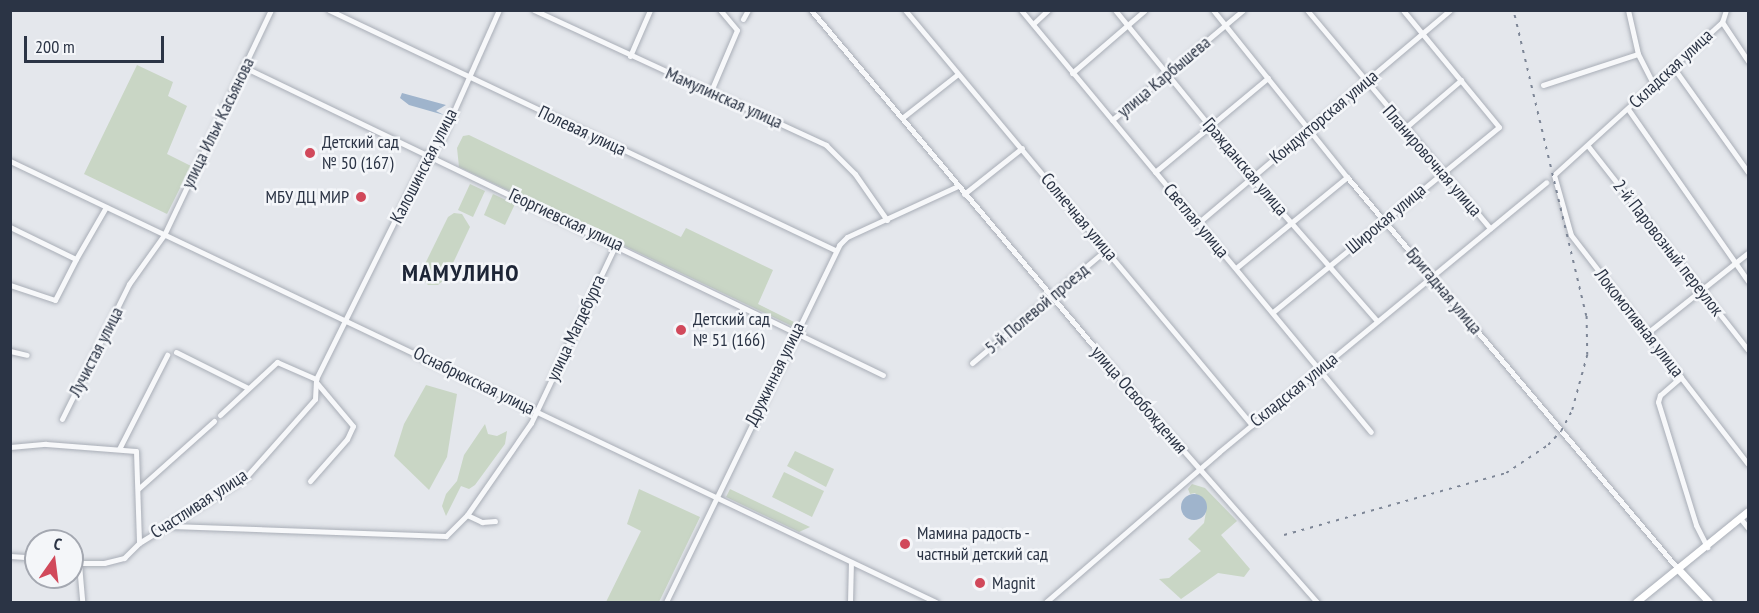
<!DOCTYPE html>
<meta charset="utf-8">
<style>
body{margin:0}
#map{position:relative;width:1759px;height:613px;overflow:hidden;background:#e4e7ec;font-family:"PT Sans Narrow",sans-serif}
div>[style]{position:absolute}
[style*='--x']{left:calc(var(--x)*1px);top:calc(var(--y)*1px);width:calc(var(--w)*1px);rotate:calc(var(--a)*1deg)}
.green>*{inset:0;background:#c9d6c5}
.water>*{inset:0;background:#9fb4cc}
.round{border-radius:50%}
.roads{filter:drop-shadow(0 0 2px #a9aeb7) drop-shadow(0 0 2px #a9aeb7)}
.minor>*{height:5px;margin:-2.5px;padding:0 2.5px;transform-origin:2.5px;border-radius:2.5px;background:#f7f8fa}
.major>*{height:7px;margin:-3.5px;padding:0 3.5px;transform-origin:3.5px;border-radius:3.5px;background:#fff}
.rail>*{height:1.5px;margin-top:-0.75px;transform-origin:0;background:repeating-linear-gradient(90deg,#7d8696 0 3px,transparent 0 9px)}
.dots>*{width:16px;height:16px;translate:-50% -50%;box-sizing:border-box;border:3px solid #f4f6f9;border-radius:50%}
span{translate:-50% -50%;white-space:nowrap;text-align:center;line-height:1.15;-webkit-text-stroke:5px #f4f6f9;paint-order:stroke}
.street-label{font-size:18px;color:#2b3445}
.poi-label{font-size:18px;color:#2b3445}
.left{translate:0 -50%;text-align:left}
.right{translate:-100% -50%;text-align:right}
.district-label{font-size:24px;color:#1d2536;font-weight:700;letter-spacing:1.5px}
.frame{position:absolute;inset:0;border:12px solid #2b3445;pointer-events:none}
.north{position:absolute;left:24px;top:529px;width:60px;height:60px;box-sizing:border-box;background:#f4f6f9;border:2px solid #a4a8b1;border-radius:50%;rotate:14deg;font-size:16px;font-weight:700;line-height:24px;text-align:center;color:#2b3445}
.north::after{content:'';display:block;margin:auto;width:21px;height:27px;background:#d1495b;clip-path:polygon(50% 0,100% 100%,50% 72%,0 100%)}
.scale{position:absolute;left:24px;top:36px;width:140px;height:27px;box-sizing:border-box;border:3px solid #2b3445;border-top:0;padding-left:8px;font-size:18px;line-height:21px;white-space:nowrap;color:#2b3445;-webkit-text-stroke:4px #f4f6f9;paint-order:stroke}
</style>
<div id="map">
<div class="green">
<i style="clip-path:polygon(137px 65px,173px 82px,168px 96px,187px 106px,167px 154px,191px 166px,167px 214px,84px 174px)"></i>
<i style="clip-path:polygon(469px 135px,681px 237px,686px 228px,773px 270px,758px 304px,794px 322px,792px 326px,459px 167px,457px 148px,463px 136px)"></i>
<i style="clip-path:polygon(470px 184px,485px 191px,473px 217px,458px 210px)"></i>
<i style="clip-path:polygon(493px 194px,515px 204px,505px 225px,484px 215px)"></i>
<i style="clip-path:polygon(454px 213px,462px 214px,470px 227px,446px 278px,438px 285px,428px 285px,422px 278px,423px 268px,448px 217px)"></i>
<i style="clip-path:polygon(426px 385px,457px 394px,447px 457px,429px 490px,394px 456px,404px 424px)"></i>
<i style="clip-path:polygon(485px 424px,488px 434px,497px 436px,507px 431px,505px 444px,475px 485px,469px 489px,461px 486px,446px 516px,442px 506px,446px 494px,457px 481px,464px 455px)"></i>
<i style="clip-path:polygon(795px 451px,834px 469px,826px 487px,787px 466px)"></i>
<i style="clip-path:polygon(784px 472px,824px 491px,812px 517px,772px 497px)"></i>
<i style="clip-path:polygon(1192px 484px,1205px 488px,1237px 521px,1221px 535px,1250px 569px,1244px 577px,1218px 573px,1181px 599px,1159px 579px,1169px 578px,1201px 551px,1188px 539px,1204px 523px,1206px 512px,1206px 506px,1195px 493px,1190px 494px,1188px 489px)"></i>
<i style="clip-path:polygon(639px 489px,700px 517px,659px 602px,606px 602px,641px 531px,627px 524px)"></i>
<i style="clip-path:polygon(730px 489px,810px 527px,799px 532px,726px 497px)"></i>
</div>
<div class="water">
<i style="clip-path:polygon(402px 93px,446px 105px,436px 111px,444px 115px,409px 105px,400px 98px)"></i>
<i class="round" style="left:1181px;top:494px;width:26px;height:26px"></i>
</div>
<div class="roads">
<div class="minor">
<i style="--x:329;--y:10;--w:560;--a:25.38"></i>
<i style="--x:534;--y:10;--w:322;--a:24.8"></i>
<i style="--x:826;--y:145;--w:41;--a:45"></i>
<i style="--x:855;--y:174;--w:56;--a:55.2"></i>
<i style="--x:811;--y:10;--w:508;--a:49.95"></i>
<i style="--x:1138;--y:399;--w:271;--a:48.6"></i>
<i style="--x:905;--y:10;--w:541;--a:50.1"></i>
<i style="--x:1021;--y:10;--w:548;--a:50.33"></i>
<i style="--x:1115;--y:10;--w:215;--a:50.8"></i>
<i style="--x:1251;--y:177;--w:191;--a:48.8"></i>
<i style="--x:1213;--y:10;--w:214;--a:51.3"></i>
<i style="--x:1347;--y:177;--w:513;--a:49.82"></i>
<i style="--x:1307;--y:10;--w:285;--a:50"></i>
<i style="--x:1628;--y:10;--w:45;--a:77.2"></i>
<i style="--x:1638;--y:54;--w:35;--a:63"></i>
<i style="--x:1726;--y:10;--w:13;--a:108"></i>
<i style="--x:1722;--y:22;--w:227;--a:137.7"></i>
<i style="--x:1554;--y:175;--w:62;--a:74.2"></i>
<i style="--x:1571;--y:235;--w:289;--a:52.3"></i>
<i style="--x:743;--y:19;--w:10;--a:-61"></i>
<i style="--x:1722;--y:22;--w:47;--a:56.3"></i>
<i style="--x:1033;--y:24;--w:21;--a:-43"></i>
<i style="--x:630;--y:56;--w:50;--a:-66.5"></i>
<i style="--x:1673;--y:67;--w:129;--a:54.5"></i>
<i style="--x:246;--y:68;--w:707;--a:25.73"></i>
<i style="--x:1072;--y:73;--w:96;--a:-40.8"></i>
<i style="--x:1543;--y:85;--w:100;--a:-18.1"></i>
<i style="--x:711;--y:91;--w:66;--a:-66.9"></i>
<i style="--x:737;--y:30;--w:26;--a:-130"></i>
<i style="--x:1628;--y:109;--w:210;--a:55.1"></i>
<i style="--x:902;--y:118;--w:71;--a:-38.2"></i>
<i style="--x:1112;--y:120;--w:171;--a:-40"></i>
<i style="--x:1405;--y:128;--w:74;--a:-40.6"></i>
<i style="--x:1588;--y:146;--w:259;--a:51.9"></i>
<i style="--x:10;--y:161;--w:1026;--a:25.47"></i>
<i style="--x:1155;--y:172;--w:147;--a:-39.8"></i>
<i style="--x:964;--y:194;--w:74;--a:-38.4"></i>
<i style="--x:1198;--y:223;--w:330;--a:-40.2"></i>
<i style="--x:10;--y:227;--w:73;--a:25.9"></i>
<i style="--x:76;--y:259;--w:46;--a:117.1"></i>
<i style="--x:55;--y:300;--w:47;--a:-161.6"></i>
<i style="--x:76;--y:259;--w:60;--a:-60"></i>
<i style="--x:1236;--y:268;--w:144;--a:-39.3"></i>
<i style="--x:1273;--y:312;--w:292;--a:-39.3"></i>
<i style="--x:1499;--y:127;--w:151;--a:-129.4"></i>
<i style="--x:1646;--y:334;--w:130;--a:-38.5"></i>
<i style="--x:10;--y:351;--w:17;--a:13"></i>
<i style="--x:176;--y:352;--w:80;--a:26.6"></i>
<i style="--x:972;--y:363;--w:169;--a:-40.2"></i>
<i style="--x:1681;--y:377;--w:28;--a:139"></i>
<i style="--x:1660;--y:395;--w:7;--a:106"></i>
<i style="--x:1658;--y:402;--w:129;--a:72.8"></i>
<i style="--x:1696;--y:525;--w:25;--a:63"></i>
<i style="--x:220;--y:415;--w:78;--a:-42.9"></i>
<i style="--x:277;--y:362;--w:43;--a:23.6"></i>
<i style="--x:62;--y:419;--w:151;--a:-63.6"></i>
<i style="--x:129;--y:284;--w:60;--a:-54.5"></i>
<i style="--x:164;--y:235;--w:249;--a:-64.6"></i>
<i style="--x:10;--y:447;--w:36;--a:-5"></i>
<i style="--x:46;--y:444;--w:90;--a:4.4"></i>
<i style="--x:136;--y:451;--w:92;--a:88.1"></i>
<i style="--x:119;--y:449;--w:106;--a:-62.9"></i>
<i style="--x:310;--y:481;--w:56;--a:-48.6"></i>
<i style="--x:347;--y:439;--w:14;--a:-65"></i>
<i style="--x:353;--y:426;--w:57;--a:-130.1"></i>
<i style="--x:138;--y:489;--w:102;--a:-41.8"></i>
<i style="--x:467;--y:515;--w:17;--a:25"></i>
<i style="--x:482;--y:522;--w:13;--a:-4"></i>
<i style="--x:1740;--y:518;--w:13;--a:51"></i>
<i style="--x:171;--y:526;--w:275;--a:2.1"></i>
<i style="--x:446;--y:536;--w:30;--a:-45"></i>
<i style="--x:467;--y:515;--w:112;--a:-55.2"></i>
<i style="--x:531;--y:423;--w:198;--a:-64.6"></i>
<i style="--x:10;--y:556;--w:26;--a:4"></i>
<i style="--x:72;--y:563;--w:32;--a:0"></i>
<i style="--x:104;--y:563;--w:21;--a:-14"></i>
<i style="--x:124;--y:558;--w:21;--a:-45"></i>
<i style="--x:139;--y:543;--w:126;--a:-31.7"></i>
<i style="--x:246;--y:477;--w:104;--a:-48.5"></i>
<i style="--x:315;--y:399;--w:20;--a:-87"></i>
<i style="--x:316;--y:379;--w:250;--a:-63.6"></i>
<i style="--x:427;--y:155;--w:21;--a:-47"></i>
<i style="--x:441;--y:140;--w:142;--a:-66"></i>
<i style="--x:79;--y:564;--w:38;--a:85"></i>
<i style="--x:666;--y:602;--w:397;--a:-64.1"></i>
<i style="--x:839;--y:245;--w:11;--a:-45"></i>
<i style="--x:847;--y:237;--w:122;--a:-24.7"></i>
<i style="--x:850;--y:602;--w:40;--a:-88.6"></i>
<i style="--x:1046;--y:602;--w:229;--a:-40.9"></i>
<i style="--x:1219;--y:452;--w:424;--a:-39.5"></i>
</div>
<div class="major">
<i style="--x:1679;--y:570;--w:44;--a:46.8"></i>
<i style="--x:1636;--y:602;--w:144;--a:-39.1"></i>
</div>
</div>
<div class="rail">
<i style="--x:1284;--y:535;--w:230;--a:-15.6"></i>
<i style="--x:1506;--y:473;--w:50;--a:-33.7"></i>
<i style="--x:1548;--y:445;--w:19;--a:-47"></i>
<i style="--x:1561;--y:431;--w:24;--a:-62"></i>
<i style="--x:1572;--y:410;--w:57;--a:-74.7"></i>
<i style="--x:1587;--y:355;--w:39;--a:-91"></i>
<i style="--x:1586;--y:316;--w:315;--a:-103.4"></i>
</div>
<div class="dots">
<i style="left:310px;top:153px;background:#d1495b"></i>
<i style="left:361px;top:197px;background:#d1495b"></i>
<i style="left:681px;top:330px;background:#d1495b"></i>
<i style="left:905px;top:544px;background:#d1495b"></i>
<i style="left:980px;top:583px;background:#d1495b"></i>
</div>
<div class="street-label">
<span style="left:1671px;top:69px;rotate:-43deg">Складская улица</span>
<span style="left:1164px;top:77px;rotate:-40deg">улица Карбышева</span>
<span style="left:724px;top:98px;rotate:24deg">Мамулинская улица</span>
<span style="left:1324px;top:117px;rotate:-40deg">Кондукторская улица</span>
<span style="left:218px;top:123px;rotate:-64deg">улица Ильи Касьянова</span>
<span style="left:582px;top:131px;rotate:25deg">Полевая улица</span>
<span style="left:1432px;top:161px;rotate:49deg">Планировочная улица</span>
<span style="left:424px;top:166px;rotate:-63deg">Калошинская улица</span>
<span style="left:1245px;top:167px;rotate:50deg">Гражданская улица</span>
<span style="left:1079px;top:217px;rotate:50deg">Солнечная улица</span>
<span style="left:1386px;top:219px;rotate:-40deg">Широкая улица</span>
<span style="left:566px;top:220px;rotate:25deg">Георгиевская улица</span>
<span style="left:1196px;top:221px;rotate:50deg">Светлая улица</span>
<span style="left:1668px;top:248px;rotate:52deg">2-й Паровозный переулок</span>
<span style="left:1444px;top:291px;rotate:50deg">Бригадная улица</span>
<span style="left:1037px;top:309px;rotate:-40deg">5-й Полевой проезд</span>
<span style="left:1639px;top:323px;rotate:52deg">Локомотивная улица</span>
<span style="left:576px;top:328px;rotate:-65deg">улица Магдебурга</span>
<span style="left:96px;top:352px;rotate:-63deg">Лучистая улица</span>
<span style="left:775px;top:374px;rotate:-64deg">Дружинная улица</span>
<span style="left:474px;top:381px;rotate:26deg">Оснабрюкская улица</span>
<span style="left:1294px;top:390px;rotate:-39deg">Складская улица</span>
<span style="left:1139px;top:400px;rotate:49deg">улица Освобождения</span>
<span style="left:199px;top:504px;rotate:-33deg">Счастливая улица</span>
</div>
<div class="poi-label">
<span class="left" style="left:322px;top:153px">Детский сад<br>№ 50 (167)</span>
<span class="right" style="left:349px;top:197px">МБУ ДЦ МИР</span>
<span class="left" style="left:693px;top:330px">Детский сад<br>№ 51 (166)</span>
<span class="left" style="left:917px;top:544px">Мамина радость -<br>частный детский сад</span>
<span class="left" style="left:992px;top:583px">Magnit</span>
</div>
<div class="district-label">
<span style="left:461px;top:273px">МАМУЛИНО</span>
</div>
<div class="frame"></div>
<div class="north">С</div>
<div class="scale">200 m</div>
</div>
